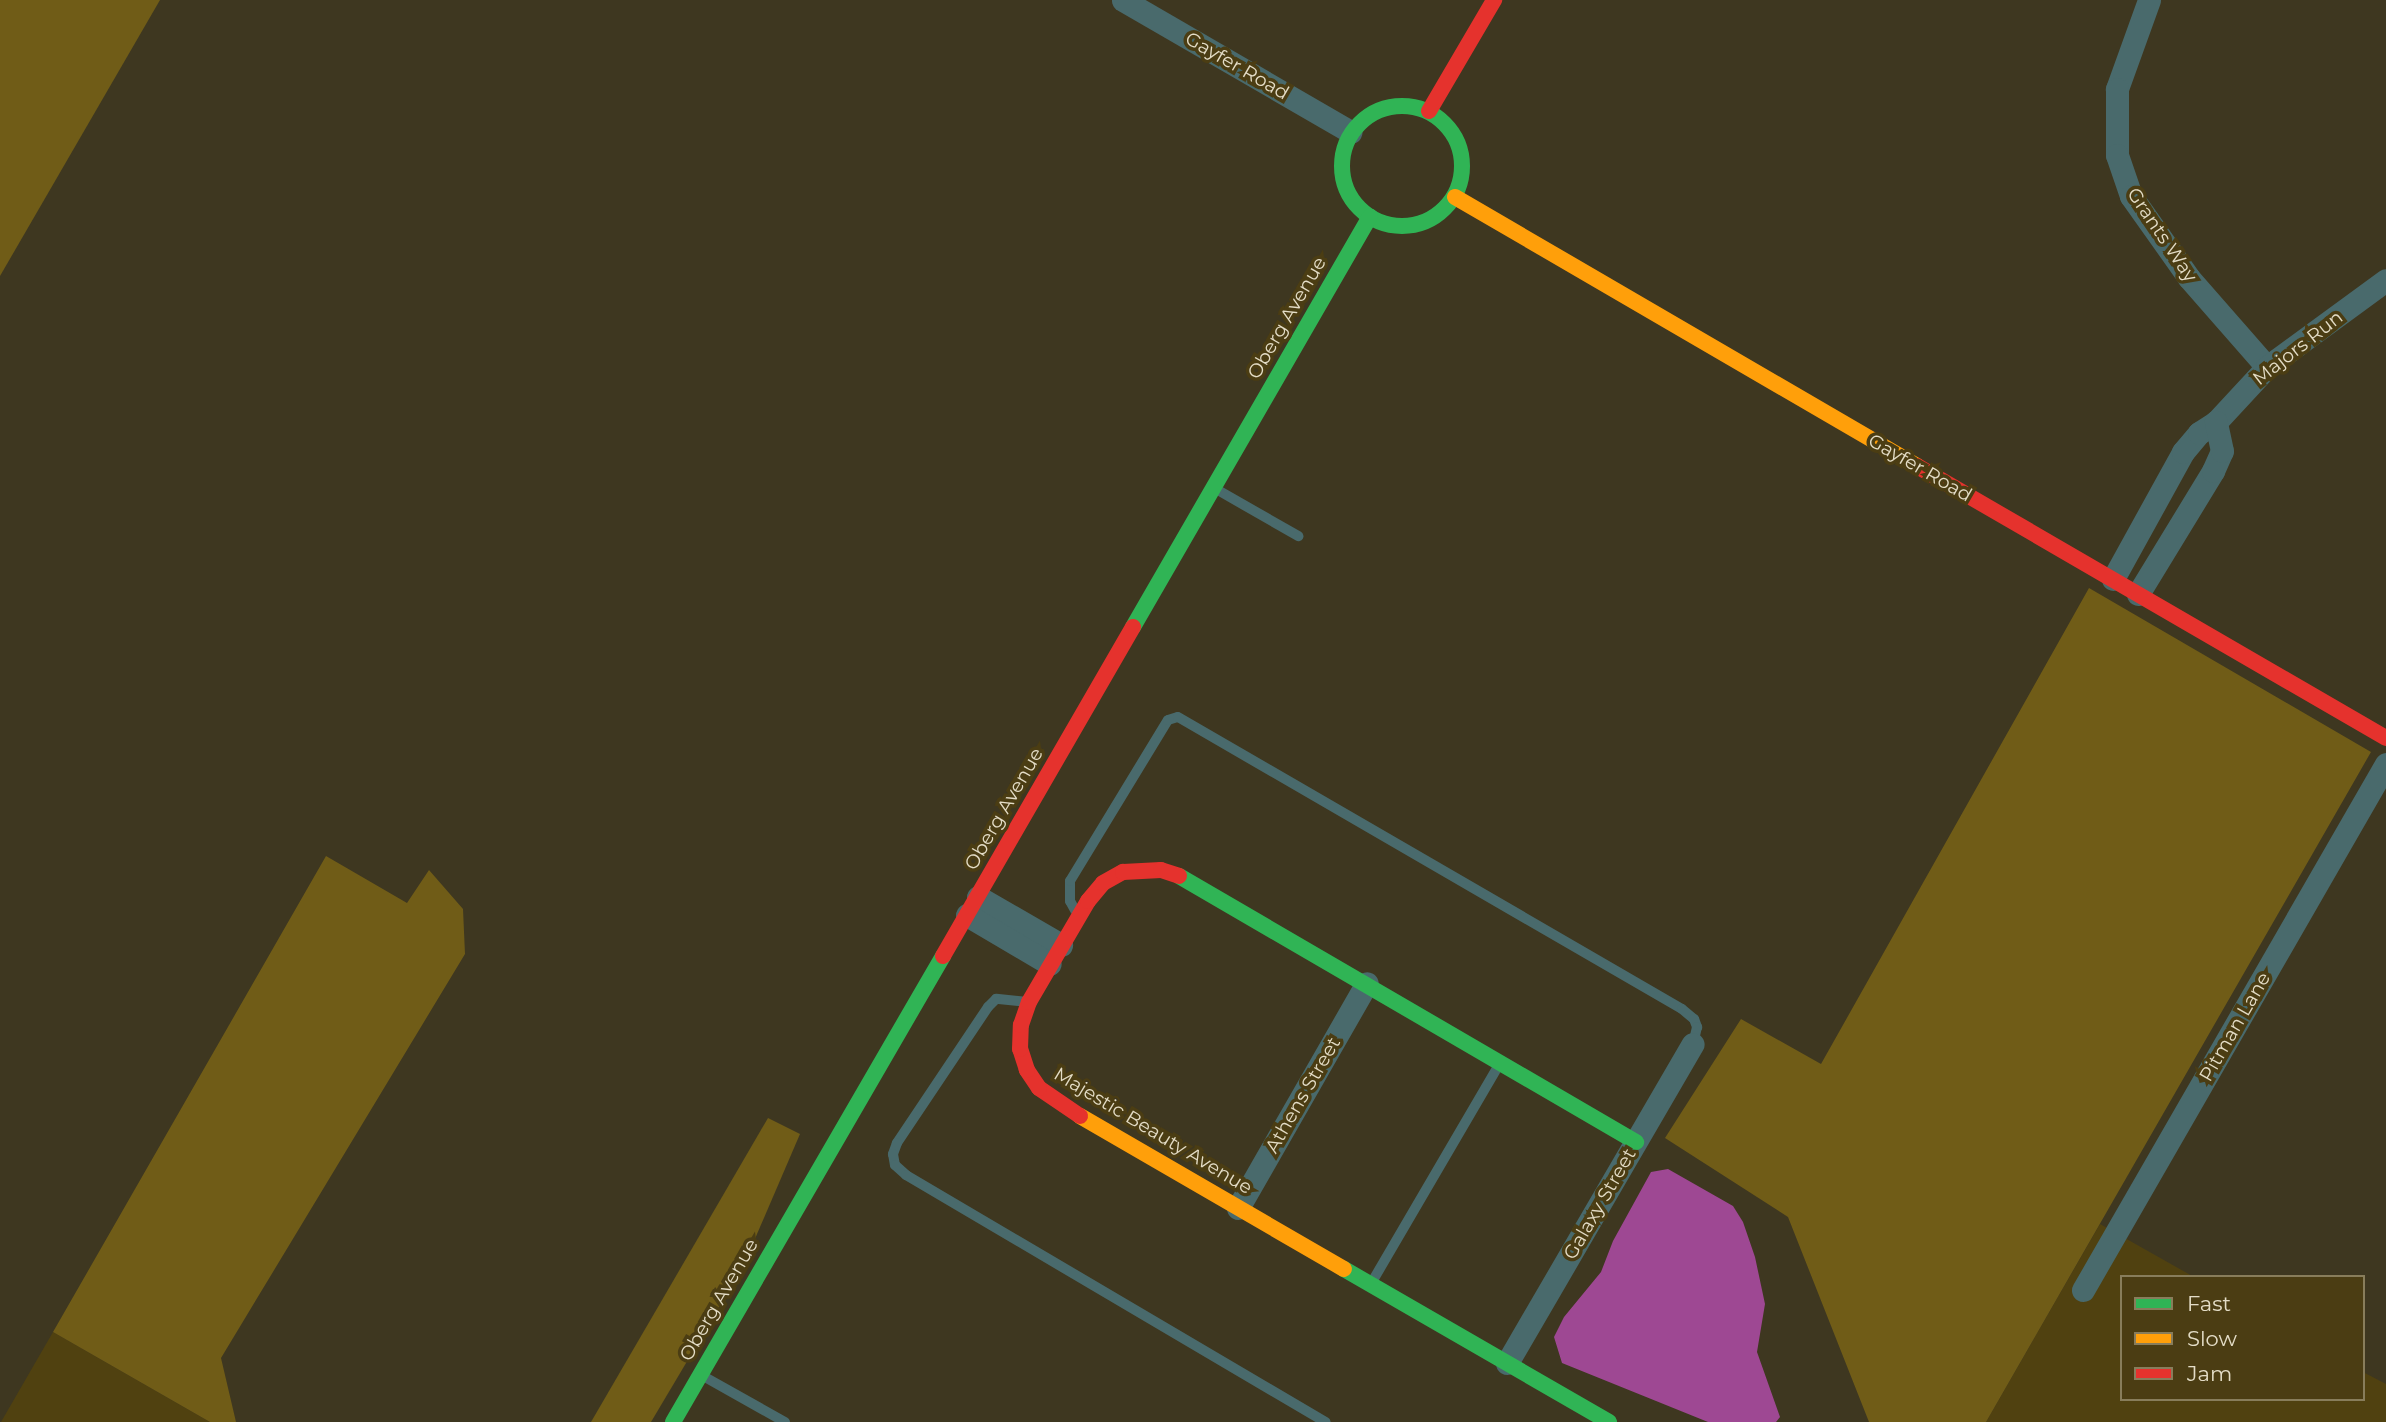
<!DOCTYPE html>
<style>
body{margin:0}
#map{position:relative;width:2386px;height:1422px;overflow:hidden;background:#3e3720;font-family:Montserrat,sans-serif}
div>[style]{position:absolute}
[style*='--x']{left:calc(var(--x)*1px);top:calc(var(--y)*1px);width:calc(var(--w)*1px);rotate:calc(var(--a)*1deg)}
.built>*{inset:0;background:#504110}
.green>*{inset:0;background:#705c17}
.water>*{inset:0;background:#9e4893}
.lane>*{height:10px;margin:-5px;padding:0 5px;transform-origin:5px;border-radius:5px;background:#496a6c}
.street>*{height:23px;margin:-11.5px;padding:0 11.5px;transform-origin:11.5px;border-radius:11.5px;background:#496a6c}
.fast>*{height:16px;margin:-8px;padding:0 8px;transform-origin:8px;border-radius:8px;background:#30b455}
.fast>.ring{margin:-8px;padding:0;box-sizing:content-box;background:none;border:16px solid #30b455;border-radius:50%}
.slow>*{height:16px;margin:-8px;padding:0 8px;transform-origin:8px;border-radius:8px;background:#ff9f0a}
.jam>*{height:16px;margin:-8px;padding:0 8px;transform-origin:8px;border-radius:8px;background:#e5322d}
span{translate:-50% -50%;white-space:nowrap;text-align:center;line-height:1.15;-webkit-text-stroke:7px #4b3d13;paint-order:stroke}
.street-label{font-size:19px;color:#e4ddc7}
.legend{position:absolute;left:2120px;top:1275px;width:245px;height:126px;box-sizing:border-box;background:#4b3d13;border:2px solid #887d5b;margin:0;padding:9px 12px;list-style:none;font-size:21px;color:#e4ddc7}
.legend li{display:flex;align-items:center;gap:14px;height:35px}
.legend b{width:35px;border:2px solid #887d5b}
</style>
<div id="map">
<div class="built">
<i style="clip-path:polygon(2100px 1224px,2194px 1277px,2122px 1277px,2122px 1399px,2363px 1399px,2363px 1372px,2386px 1384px,2386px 1422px,1986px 1422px)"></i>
<i style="clip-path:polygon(53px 1332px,210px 1422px,1px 1422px)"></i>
</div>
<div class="green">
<i style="clip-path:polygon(0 0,160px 0,0 276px)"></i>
<i style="clip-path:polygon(2089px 588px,2371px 752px,1986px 1422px,1869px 1422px,1788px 1217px,1665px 1138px,1741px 1019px,1821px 1064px)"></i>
<i style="clip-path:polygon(326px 856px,407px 903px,429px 870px,463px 909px,465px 954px,221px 1358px,236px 1422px,210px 1422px,53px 1332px)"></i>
<i style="clip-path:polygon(768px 1118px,800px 1134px,742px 1269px,651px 1422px,591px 1422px)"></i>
</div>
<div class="water">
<i style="clip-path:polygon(1668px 1169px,1733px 1206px,1743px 1222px,1755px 1257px,1765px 1304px,1757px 1352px,1780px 1417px,1776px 1422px,1708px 1422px,1562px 1363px,1554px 1337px,1564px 1317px,1601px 1272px,1613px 1241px,1651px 1172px)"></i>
</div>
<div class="lane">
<i style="--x:1216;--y:489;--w:95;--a:29.8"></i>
<i style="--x:1075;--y:910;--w:10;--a:-119"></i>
<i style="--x:1070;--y:901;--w:20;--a:-90"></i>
<i style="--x:1070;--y:881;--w:188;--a:-58.7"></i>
<i style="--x:1168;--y:720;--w:10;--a:-17"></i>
<i style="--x:1178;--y:717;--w:582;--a:30.09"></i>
<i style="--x:1682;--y:1009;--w:16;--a:40"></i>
<i style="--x:1694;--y:1019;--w:9;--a:69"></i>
<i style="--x:1697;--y:1027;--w:17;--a:103"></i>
<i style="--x:1027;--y:1002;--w:31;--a:-174"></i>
<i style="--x:996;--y:999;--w:11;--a:135"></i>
<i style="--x:988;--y:1007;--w:164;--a:123.8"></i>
<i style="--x:897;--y:1143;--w:12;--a:110"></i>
<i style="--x:893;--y:1154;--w:11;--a:80"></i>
<i style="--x:895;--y:1165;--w:15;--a:42"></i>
<i style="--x:906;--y:1175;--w:487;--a:30.5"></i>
<i style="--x:1372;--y:1282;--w:254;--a:-59.7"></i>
<i style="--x:703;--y:1376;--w:94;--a:29.3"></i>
</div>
<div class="street">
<i style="--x:1123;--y:0;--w:263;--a:30.1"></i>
<i style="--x:2149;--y:0;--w:95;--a:109.8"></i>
<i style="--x:2117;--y:89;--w:66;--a:90"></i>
<i style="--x:2117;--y:155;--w:43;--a:71.1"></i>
<i style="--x:2131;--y:196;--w:100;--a:54.7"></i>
<i style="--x:2189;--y:278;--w:118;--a:48.8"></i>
<i style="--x:2113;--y:579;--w:145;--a:-61.1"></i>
<i style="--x:2183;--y:452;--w:25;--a:-50"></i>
<i style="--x:2199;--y:433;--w:20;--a:-33"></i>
<i style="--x:2216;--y:422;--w:75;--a:-47.2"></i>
<i style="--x:2267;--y:367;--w:147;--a:-36.2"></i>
<i style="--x:2138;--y:594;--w:144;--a:-58.6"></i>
<i style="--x:2213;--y:471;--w:22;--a:-66"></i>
<i style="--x:2222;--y:451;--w:30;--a:-102"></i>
<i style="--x:978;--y:897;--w:96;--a:30"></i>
<i style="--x:967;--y:915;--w:96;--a:30.6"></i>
<i style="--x:1238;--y:1208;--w:259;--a:-60.2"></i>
<i style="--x:2083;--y:1290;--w:607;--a:-60.06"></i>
<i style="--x:1507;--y:1363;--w:369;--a:-59.8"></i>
</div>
<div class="fast">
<i class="ring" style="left:1342px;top:106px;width:104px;height:104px"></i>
<i style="--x:1133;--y:627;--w:474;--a:-60"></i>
<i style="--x:1179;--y:876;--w:529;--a:30.2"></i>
<i style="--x:1344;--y:1269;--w:306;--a:30"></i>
<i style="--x:673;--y:1422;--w:539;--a:-59.91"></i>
</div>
<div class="slow">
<i style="--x:1455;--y:197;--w:535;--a:30.21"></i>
<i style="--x:1080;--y:1116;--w:305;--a:30.1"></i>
</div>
<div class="jam">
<i style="--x:1429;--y:111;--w:129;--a:-59.6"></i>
<i style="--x:1917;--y:466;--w:542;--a:30.11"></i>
<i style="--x:943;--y:956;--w:380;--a:-60"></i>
<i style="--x:1080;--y:1116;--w:50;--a:-145.7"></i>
<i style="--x:1039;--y:1088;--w:22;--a:-124"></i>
<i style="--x:1027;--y:1070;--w:22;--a:-108"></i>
<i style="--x:1020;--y:1049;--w:24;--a:-88"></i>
<i style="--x:1021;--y:1025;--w:24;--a:-71"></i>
<i style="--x:1029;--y:1002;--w:117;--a:-59.7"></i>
<i style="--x:1088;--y:901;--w:23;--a:-50"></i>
<i style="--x:1103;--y:883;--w:23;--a:-29"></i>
<i style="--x:1123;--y:872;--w:38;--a:-3"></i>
<i style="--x:1161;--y:870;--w:19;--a:18"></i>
</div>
<div class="street-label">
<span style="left:1237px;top:66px;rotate:30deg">Gayfer Road</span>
<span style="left:2162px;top:235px;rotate:56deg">Grants Way</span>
<span style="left:1287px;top:318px;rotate:-60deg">Oberg Avenue</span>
<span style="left:2298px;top:348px;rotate:-38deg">Majors Run</span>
<span style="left:1920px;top:468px;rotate:30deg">Gayfer Road</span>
<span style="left:1004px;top:809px;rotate:-60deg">Oberg Avenue</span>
<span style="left:2235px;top:1027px;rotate:-60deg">Pitman Lane</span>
<span style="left:1303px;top:1095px;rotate:-60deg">Athens Street</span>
<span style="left:1153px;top:1131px;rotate:31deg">Majestic Beauty Avenue</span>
<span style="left:1600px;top:1204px;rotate:-60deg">Galaxy Street</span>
<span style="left:719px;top:1300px;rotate:-60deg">Oberg Avenue</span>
</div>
<ul class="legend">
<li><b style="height:9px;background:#30b455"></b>Fast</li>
<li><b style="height:9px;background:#ff9f0a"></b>Slow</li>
<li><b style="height:9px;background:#e5322d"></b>Jam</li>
</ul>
</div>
